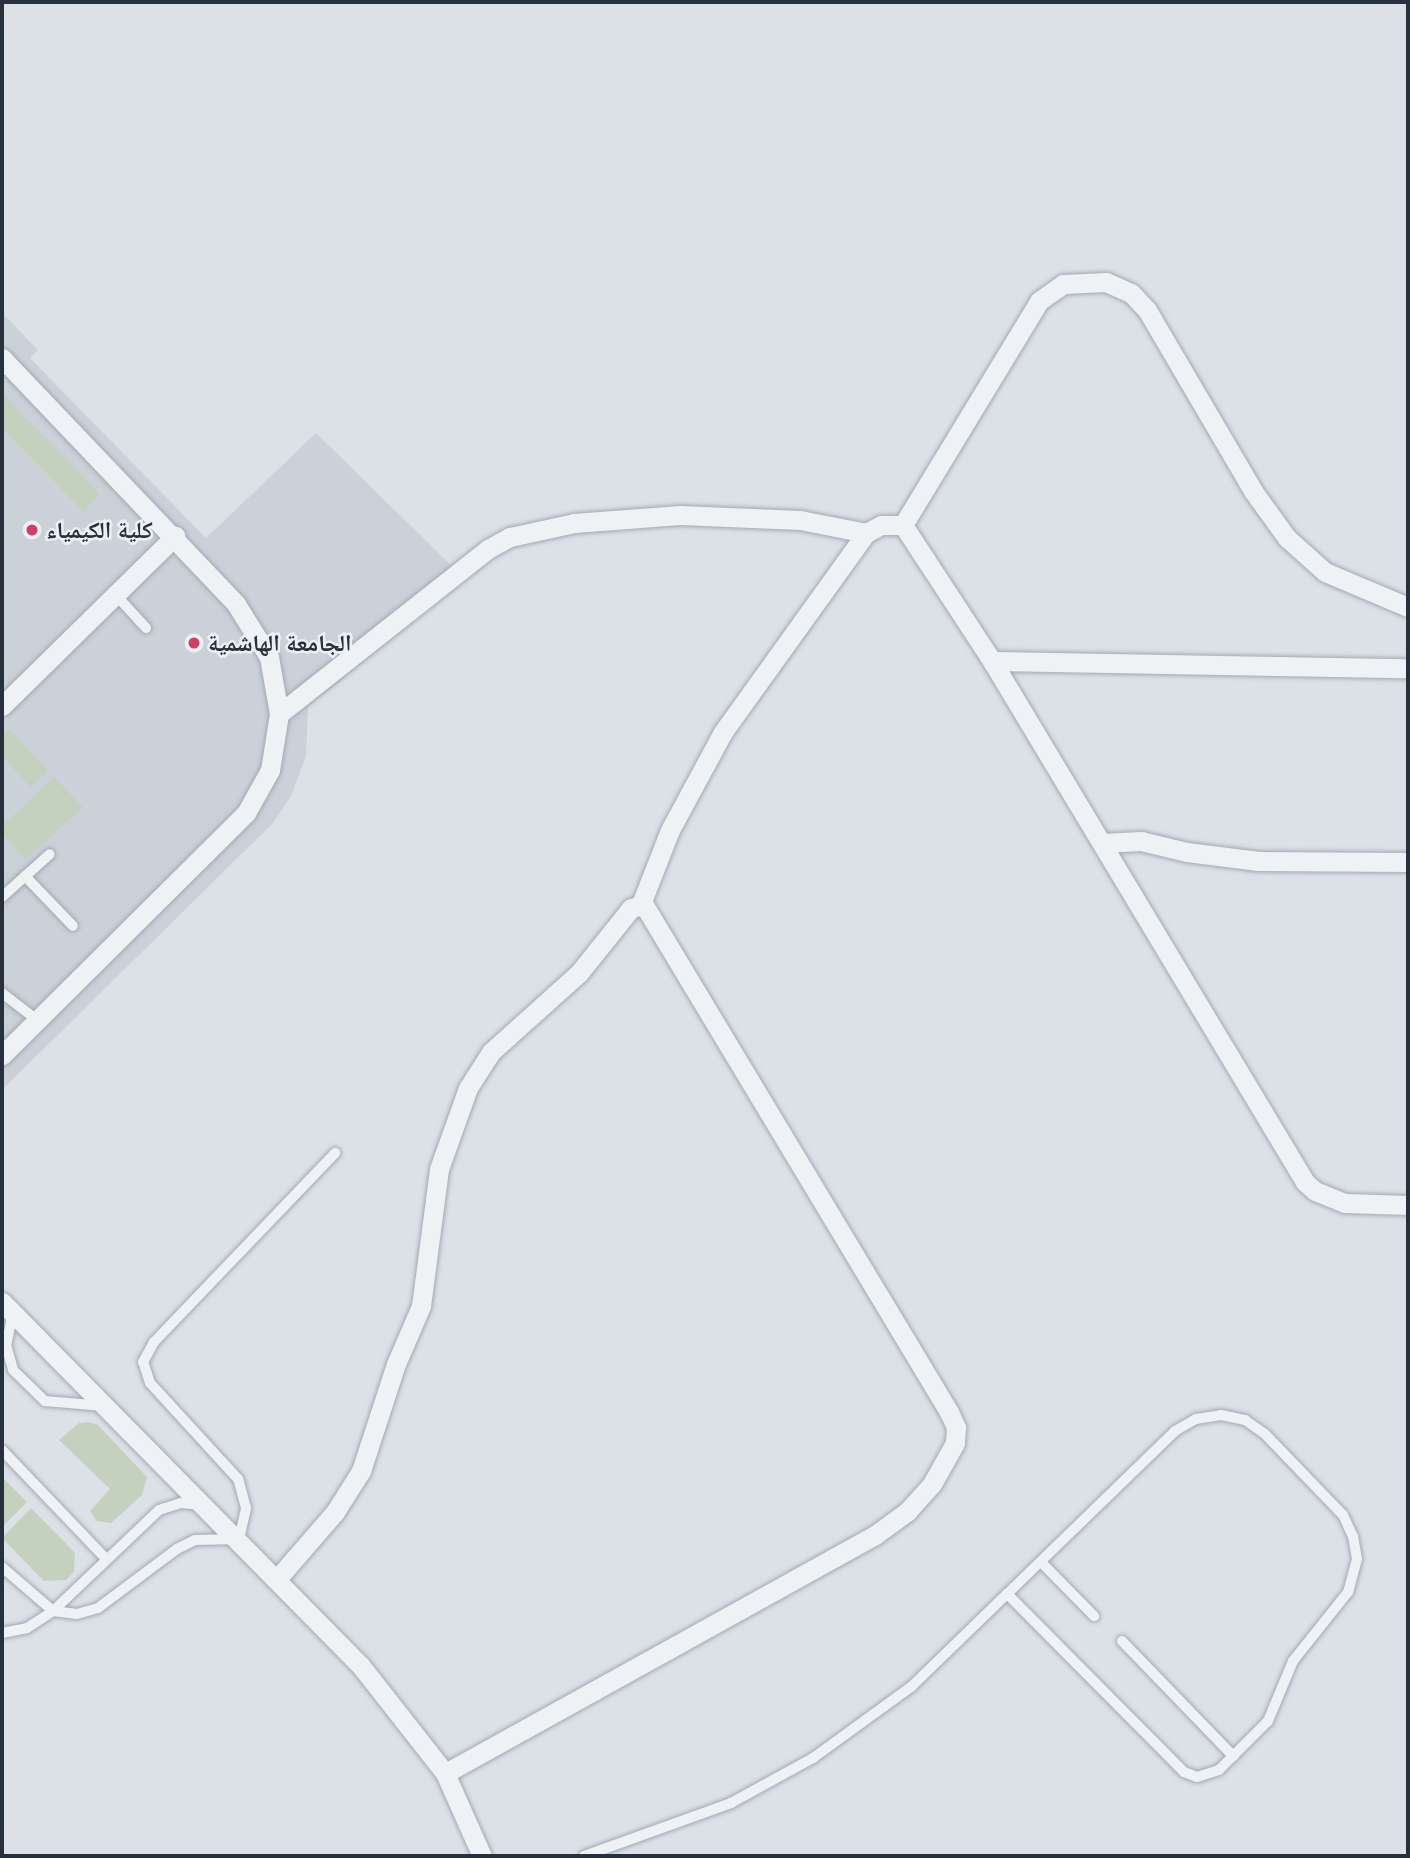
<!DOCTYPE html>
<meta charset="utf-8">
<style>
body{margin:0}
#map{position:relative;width:1410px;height:1858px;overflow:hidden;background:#dce1e7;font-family:Quicksand,"Noto Naskh Arabic",sans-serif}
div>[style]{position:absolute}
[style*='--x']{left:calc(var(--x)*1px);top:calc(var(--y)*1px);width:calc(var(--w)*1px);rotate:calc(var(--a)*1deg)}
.built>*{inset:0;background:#cbd1d9}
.green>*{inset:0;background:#c4d1be}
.roads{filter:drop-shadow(0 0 2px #a2a9b1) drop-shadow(0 0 2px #a2a9b1)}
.service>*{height:10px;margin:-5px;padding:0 5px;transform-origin:5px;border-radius:5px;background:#eff2f5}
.minor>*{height:19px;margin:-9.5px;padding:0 9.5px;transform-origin:9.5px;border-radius:9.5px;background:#eff2f5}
.dots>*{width:19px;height:19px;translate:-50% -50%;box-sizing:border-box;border:4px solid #ecf0f4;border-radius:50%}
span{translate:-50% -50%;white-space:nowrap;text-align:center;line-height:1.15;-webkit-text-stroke:5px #ecf0f4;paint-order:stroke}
.poi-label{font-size:23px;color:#26313d;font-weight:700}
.left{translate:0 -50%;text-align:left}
.frame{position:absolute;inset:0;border:4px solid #26313d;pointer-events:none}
</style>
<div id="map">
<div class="built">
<i style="clip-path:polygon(2px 313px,38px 350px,30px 358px,206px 538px,316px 433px,465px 579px,308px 707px,306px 756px,291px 796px,273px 823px,2px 1090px)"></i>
</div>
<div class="green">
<i style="clip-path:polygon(2px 393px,100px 494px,83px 511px,2px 428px)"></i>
<i style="clip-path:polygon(9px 729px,48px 771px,30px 787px,2px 756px,2px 736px)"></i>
<i style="clip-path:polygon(54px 777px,83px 807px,26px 859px,2px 834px,2px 826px)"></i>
<i style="clip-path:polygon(89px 1422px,98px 1425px,147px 1477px,142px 1495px,111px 1523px,97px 1521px,90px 1511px,110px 1489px,59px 1440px,79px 1423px)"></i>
<i style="clip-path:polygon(2px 1477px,27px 1502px,2px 1527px)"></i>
<i style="clip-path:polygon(31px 1508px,75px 1553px,74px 1572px,66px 1580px,44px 1581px,2px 1538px)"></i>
</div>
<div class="roads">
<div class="service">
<i style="--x:115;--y:594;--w:46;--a:47.6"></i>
<i style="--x:25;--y:876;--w:69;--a:46.2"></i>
<i style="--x:2;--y:897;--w:64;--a:-41.9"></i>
<i style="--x:2;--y:993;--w:44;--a:37.6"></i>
<i style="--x:13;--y:1313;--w:33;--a:102"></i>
<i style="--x:6;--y:1345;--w:26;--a:74"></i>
<i style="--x:13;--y:1370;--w:45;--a:44.1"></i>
<i style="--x:45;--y:1401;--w:59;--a:4.8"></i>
<i style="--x:1221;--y:1415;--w:25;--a:12"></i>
<i style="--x:1245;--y:1420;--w:24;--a:35"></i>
<i style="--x:1265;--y:1434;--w:112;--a:46.1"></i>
<i style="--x:1343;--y:1515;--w:23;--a:65"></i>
<i style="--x:1353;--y:1536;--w:23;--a:80"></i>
<i style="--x:1357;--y:1559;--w:34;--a:105"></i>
<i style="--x:1348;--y:1592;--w:88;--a:128.6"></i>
<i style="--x:1293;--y:1661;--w:65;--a:112.6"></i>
<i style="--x:1268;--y:1721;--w:69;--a:135"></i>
<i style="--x:1219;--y:1770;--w:23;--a:162"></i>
<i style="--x:1197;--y:1777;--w:14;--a:-159"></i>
<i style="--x:1184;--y:1772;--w:251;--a:-134.8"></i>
<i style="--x:1007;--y:1594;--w:234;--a:-44.1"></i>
<i style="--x:1175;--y:1431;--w:24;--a:-30"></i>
<i style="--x:1196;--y:1419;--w:25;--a:-9"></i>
<i style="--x:2;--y:1450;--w:151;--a:46.3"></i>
<i style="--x:1041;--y:1562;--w:76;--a:45.5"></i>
<i style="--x:2;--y:1567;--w:67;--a:40.8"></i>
<i style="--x:53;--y:1611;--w:24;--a:7"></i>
<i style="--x:77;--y:1614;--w:22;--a:-16"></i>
<i style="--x:98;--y:1608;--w:99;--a:-36.8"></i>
<i style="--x:177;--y:1549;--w:20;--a:-27"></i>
<i style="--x:195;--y:1540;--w:44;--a:-1.3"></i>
<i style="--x:239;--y:1539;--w:32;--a:-77"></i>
<i style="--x:246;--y:1508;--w:30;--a:-105"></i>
<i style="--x:238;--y:1479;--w:130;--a:-132.5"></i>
<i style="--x:150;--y:1383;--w:22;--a:-108"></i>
<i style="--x:143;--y:1362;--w:23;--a:-61"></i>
<i style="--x:154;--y:1342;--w:262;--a:-46.2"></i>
<i style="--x:2;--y:1633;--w:25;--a:-11"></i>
<i style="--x:27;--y:1628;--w:31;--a:-33"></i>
<i style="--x:53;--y:1611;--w:146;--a:-43.6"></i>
<i style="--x:159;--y:1510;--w:23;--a:-18"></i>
<i style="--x:181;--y:1503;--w:18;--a:6"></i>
<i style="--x:1122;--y:1641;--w:160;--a:46"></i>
<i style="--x:584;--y:1856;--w:156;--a:-19.8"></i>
<i style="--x:731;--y:1803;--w:94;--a:-28.8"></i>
<i style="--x:813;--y:1758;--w:122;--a:-36"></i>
<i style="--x:912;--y:1686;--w:132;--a:-44.1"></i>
</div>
<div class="minor">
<i style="--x:2;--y:358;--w:340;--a:46.4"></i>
<i style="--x:236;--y:604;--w:62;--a:58.1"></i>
<i style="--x:269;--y:657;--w:58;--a:80"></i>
<i style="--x:279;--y:714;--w:57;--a:99.1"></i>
<i style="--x:270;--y:770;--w:49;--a:119.2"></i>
<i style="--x:246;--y:813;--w:344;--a:135.2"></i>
<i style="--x:903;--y:525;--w:262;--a:-58.7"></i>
<i style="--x:1039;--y:301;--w:29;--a:-35"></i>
<i style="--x:1063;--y:284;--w:43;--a:-2.7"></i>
<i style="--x:1106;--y:282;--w:27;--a:24"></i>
<i style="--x:1131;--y:293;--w:23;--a:47"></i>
<i style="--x:1147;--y:310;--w:210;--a:59.6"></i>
<i style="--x:1253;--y:491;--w:58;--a:54.1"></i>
<i style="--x:1287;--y:538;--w:51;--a:41.8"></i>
<i style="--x:1325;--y:572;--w:90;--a:22.9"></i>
<i style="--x:992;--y:661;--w:416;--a:1"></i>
<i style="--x:2;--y:706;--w:243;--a:-44.5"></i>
<i style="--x:279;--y:714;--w:266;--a:-38.3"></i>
<i style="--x:488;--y:549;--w:25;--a:-29"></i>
<i style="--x:510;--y:537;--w:66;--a:-12.3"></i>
<i style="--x:574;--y:523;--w:106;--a:-4.3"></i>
<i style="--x:680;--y:515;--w:120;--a:2.4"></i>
<i style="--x:800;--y:520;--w:67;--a:11.1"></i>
<i style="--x:1102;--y:843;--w:39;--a:-3"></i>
<i style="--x:1141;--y:841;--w:47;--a:13.4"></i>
<i style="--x:1187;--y:852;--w:72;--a:7.2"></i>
<i style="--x:1258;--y:861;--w:150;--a:0.4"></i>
<i style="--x:641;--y:904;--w:79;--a:-68.6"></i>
<i style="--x:670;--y:830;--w:111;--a:-61.6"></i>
<i style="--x:723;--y:732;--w:245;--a:-54.3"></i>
<i style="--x:866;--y:533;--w:17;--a:-28"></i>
<i style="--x:881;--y:525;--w:22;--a:0"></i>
<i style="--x:903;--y:525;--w:163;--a:56.8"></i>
<i style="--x:992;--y:661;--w:608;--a:59"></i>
<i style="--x:1305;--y:1182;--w:13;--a:42"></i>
<i style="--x:1315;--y:1191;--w:32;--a:22"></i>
<i style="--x:1345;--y:1203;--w:63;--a:1.8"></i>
<i style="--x:2;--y:1302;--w:511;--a:45.4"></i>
<i style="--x:361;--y:1666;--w:136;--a:51.9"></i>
<i style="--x:445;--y:1773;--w:91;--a:66"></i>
<i style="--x:277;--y:1579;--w:89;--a:-49.1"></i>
<i style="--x:335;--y:1512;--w:49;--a:-57.6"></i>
<i style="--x:361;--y:1471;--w:113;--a:-71.9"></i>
<i style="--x:396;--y:1364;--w:63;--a:-66.7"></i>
<i style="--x:421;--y:1306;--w:138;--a:-82.5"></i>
<i style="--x:439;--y:1169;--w:86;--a:-70.3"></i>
<i style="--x:468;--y:1088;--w:43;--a:-57.4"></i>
<i style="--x:491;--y:1052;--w:118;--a:-41.9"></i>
<i style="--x:579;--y:973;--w:83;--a:-51.3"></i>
<i style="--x:631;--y:908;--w:13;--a:-13"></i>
<i style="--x:644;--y:905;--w:592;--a:58.97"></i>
<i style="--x:949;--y:1412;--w:17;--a:65"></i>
<i style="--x:956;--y:1427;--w:16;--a:94"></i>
<i style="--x:955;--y:1443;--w:47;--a:119.3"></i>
<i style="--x:932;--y:1484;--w:36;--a:132"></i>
<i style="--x:908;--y:1511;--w:41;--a:144"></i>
<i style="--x:875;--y:1535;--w:491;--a:151"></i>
</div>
</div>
<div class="dots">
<i style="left:32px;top:530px;background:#ce3f63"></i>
<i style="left:194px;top:643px;background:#ce3f63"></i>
</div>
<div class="poi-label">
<span class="left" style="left:46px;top:530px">كلية الكيمياء</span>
<span class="left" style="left:208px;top:643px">الجامعة الهاشمية</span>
</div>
<div class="frame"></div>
</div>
